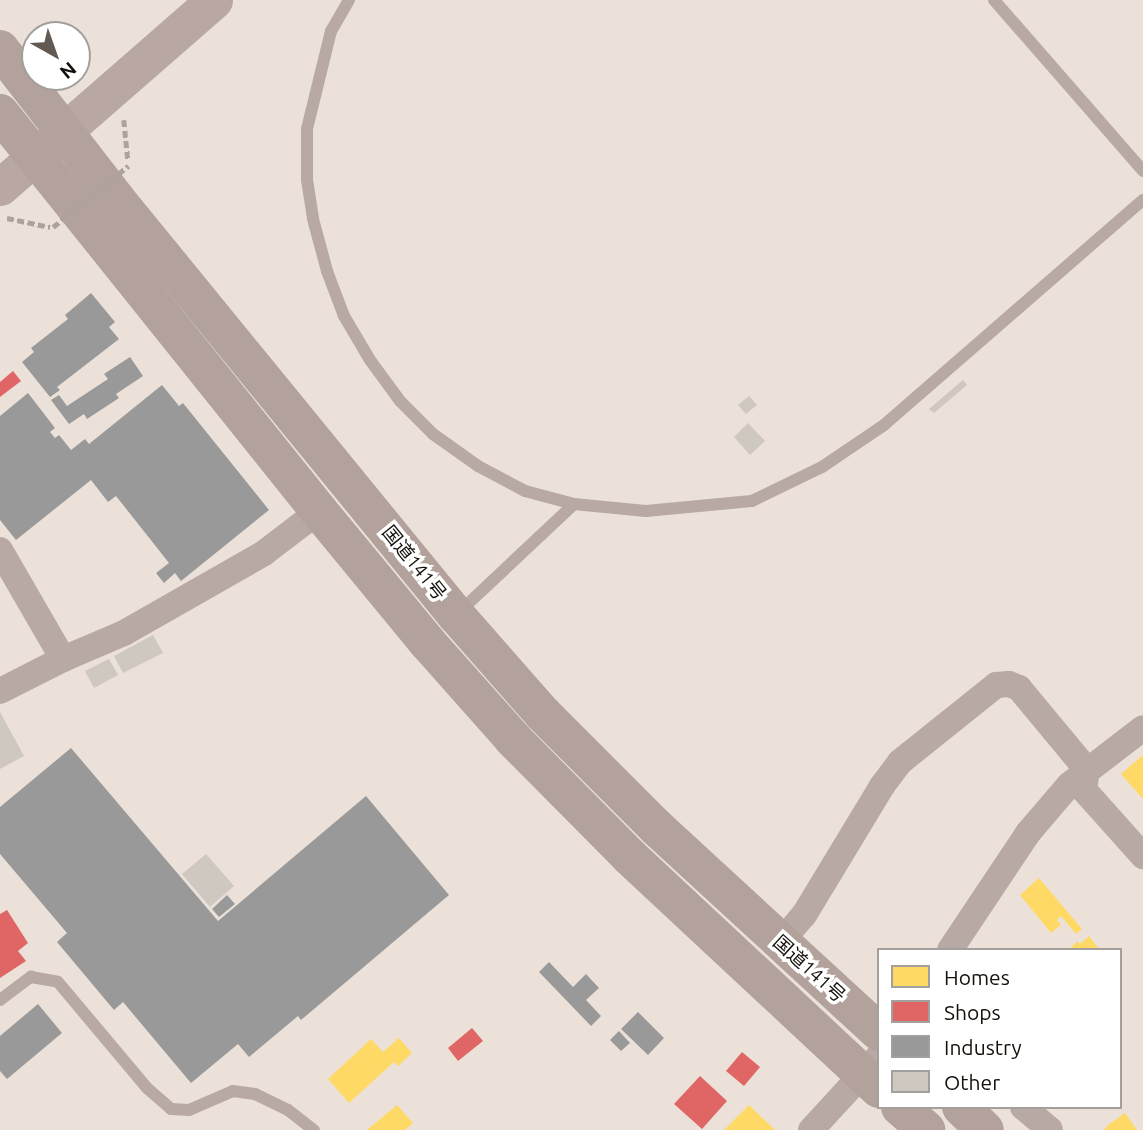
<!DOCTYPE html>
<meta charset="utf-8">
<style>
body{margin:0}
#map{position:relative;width:1143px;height:1130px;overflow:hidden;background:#ebe1d8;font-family:Ubuntu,"Noto Sans JP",sans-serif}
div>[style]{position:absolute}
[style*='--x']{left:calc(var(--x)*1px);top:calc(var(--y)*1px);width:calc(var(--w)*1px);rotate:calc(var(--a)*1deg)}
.homes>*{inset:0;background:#ffd966}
.shops>*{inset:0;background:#e06666}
.industry>*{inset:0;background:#999}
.building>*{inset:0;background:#cec8c0}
.path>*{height:4.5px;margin-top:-2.25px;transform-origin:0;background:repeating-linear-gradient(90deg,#aea29e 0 7px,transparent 0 10.5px)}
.service>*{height:12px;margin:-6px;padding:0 6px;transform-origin:6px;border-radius:6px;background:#b8a9a5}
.minor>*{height:26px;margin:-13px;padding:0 13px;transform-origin:13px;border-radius:13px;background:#b8a9a5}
.secondary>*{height:37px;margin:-18.5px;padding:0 18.5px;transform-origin:18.5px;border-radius:18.5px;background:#b8a7a2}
.trunk>*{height:38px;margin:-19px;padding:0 19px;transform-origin:19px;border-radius:19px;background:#b3a29c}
.path-bridge>*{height:4.5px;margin-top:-2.25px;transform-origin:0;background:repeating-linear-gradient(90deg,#aea29e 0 7px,transparent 0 10.5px)}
span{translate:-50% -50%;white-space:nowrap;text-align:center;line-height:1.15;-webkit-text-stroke:7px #fff;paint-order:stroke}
.street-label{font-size:19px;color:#16100a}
.legend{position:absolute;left:877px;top:948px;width:245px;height:161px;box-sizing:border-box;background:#fff;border:2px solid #a29f9d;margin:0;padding:9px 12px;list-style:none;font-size:21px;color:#16100a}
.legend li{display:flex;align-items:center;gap:14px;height:35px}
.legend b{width:35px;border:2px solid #a29f9d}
.north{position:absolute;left:21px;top:21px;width:70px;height:70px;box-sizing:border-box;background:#fff;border:2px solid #a29f9d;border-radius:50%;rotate:140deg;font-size:19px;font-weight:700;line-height:28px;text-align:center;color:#16100a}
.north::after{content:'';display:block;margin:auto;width:24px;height:32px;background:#615952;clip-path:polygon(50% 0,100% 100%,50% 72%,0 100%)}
</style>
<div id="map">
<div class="homes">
<i style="clip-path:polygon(1143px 755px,1143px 799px,1121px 774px)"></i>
<i style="clip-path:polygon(1039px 878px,1082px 929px,1076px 934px,1061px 916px,1057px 920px,1061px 925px,1051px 933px,1020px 895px)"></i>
<i style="clip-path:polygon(1089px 936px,1100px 950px,1068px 950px,1078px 941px,1080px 944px)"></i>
<i style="clip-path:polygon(399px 1038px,412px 1053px,398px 1066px,394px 1062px,349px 1103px,328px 1079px,371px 1039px,383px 1052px)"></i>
<i style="clip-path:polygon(397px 1105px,413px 1123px,405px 1130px,367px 1130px)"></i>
<i style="clip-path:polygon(749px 1105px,775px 1130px,724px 1130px)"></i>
<i style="clip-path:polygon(1125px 1113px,1137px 1130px,1104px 1130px,1108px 1125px)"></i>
</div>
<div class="shops">
<i style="clip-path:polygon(13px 371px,21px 381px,0 397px,0 382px)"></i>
<i style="clip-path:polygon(7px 910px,28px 943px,18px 951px,26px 961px,0 978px,0 914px)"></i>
<i style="clip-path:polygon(472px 1028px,483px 1041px,458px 1061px,448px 1048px)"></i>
<i style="clip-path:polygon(742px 1052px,760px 1067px,744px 1086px,726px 1071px)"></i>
<i style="clip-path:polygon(700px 1076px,727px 1101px,702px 1129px,674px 1104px)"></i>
</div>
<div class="industry">
<i style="clip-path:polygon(91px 293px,115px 322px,109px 327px,119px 339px,57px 387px,60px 390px,50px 397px,22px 362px,34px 352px,31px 348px,68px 319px,65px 315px)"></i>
<i style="clip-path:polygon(130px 357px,143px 376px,116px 394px,119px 398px,87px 419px,84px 414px,69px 424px,51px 400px,59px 395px,67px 406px,108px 379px,104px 374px)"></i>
<i style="clip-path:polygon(162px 385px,179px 406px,183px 403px,269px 510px,181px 581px,175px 573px,164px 583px,156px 573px,169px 563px,116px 496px,108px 502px,91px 480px,16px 540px,0 520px,0 416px,28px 393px,55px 428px,50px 432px,55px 438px,59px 435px,71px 450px,85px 439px,89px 444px)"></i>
<i style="clip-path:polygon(71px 748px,218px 921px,366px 796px,449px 895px,301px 1020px,298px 1016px,249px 1057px,238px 1044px,191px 1083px,123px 1002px,114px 1010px,57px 942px,67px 933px,0 854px,0 807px)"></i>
<i style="clip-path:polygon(227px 895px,235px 904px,219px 917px,212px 909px)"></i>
<i style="clip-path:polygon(549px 962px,573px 987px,586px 974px,599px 988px,586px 1000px,601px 1016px,591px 1026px,539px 972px)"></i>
<i style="clip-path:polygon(38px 1004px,62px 1033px,7px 1079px,0 1071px,0 1036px)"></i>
<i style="clip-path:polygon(638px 1012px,664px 1038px,648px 1055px,621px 1029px)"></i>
<i style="clip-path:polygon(619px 1031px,630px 1043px,621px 1051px,610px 1040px)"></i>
</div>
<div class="building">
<i style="clip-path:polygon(963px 380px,967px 385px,934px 413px,929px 409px)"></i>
<i style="clip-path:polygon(749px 396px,757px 405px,746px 414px,738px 405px)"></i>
<i style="clip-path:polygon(748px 423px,765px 441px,750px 455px,734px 437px)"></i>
<i style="clip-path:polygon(153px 635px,163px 653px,123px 673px,114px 656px)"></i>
<i style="clip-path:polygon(109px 659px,118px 675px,94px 688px,85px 671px)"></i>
<i style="clip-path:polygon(0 712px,24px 756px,0 769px)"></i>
<i style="clip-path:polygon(206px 854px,234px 886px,210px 907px,182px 874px)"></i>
</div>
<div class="path">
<i style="--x:124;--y:120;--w:40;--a:84.3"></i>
<i style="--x:7;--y:218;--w:44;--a:11.8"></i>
</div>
<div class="service">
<i style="--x:349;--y:0;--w:36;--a:120"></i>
<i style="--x:331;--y:31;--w:101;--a:103.8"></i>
<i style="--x:307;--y:129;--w:51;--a:90"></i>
<i style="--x:307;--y:180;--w:39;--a:81"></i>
<i style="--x:313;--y:219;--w:54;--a:74.9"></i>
<i style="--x:327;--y:271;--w:48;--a:69.3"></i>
<i style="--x:344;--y:316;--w:51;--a:59.4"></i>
<i style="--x:370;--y:360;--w:51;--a:53.8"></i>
<i style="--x:400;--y:401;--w:47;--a:45"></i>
<i style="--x:433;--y:434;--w:55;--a:35.4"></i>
<i style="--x:478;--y:466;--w:53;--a:28"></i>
<i style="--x:525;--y:491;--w:51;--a:14.9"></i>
<i style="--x:994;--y:0;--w:227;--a:48.9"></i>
<i style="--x:458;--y:613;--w:159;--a:-43.2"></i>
<i style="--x:574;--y:504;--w:72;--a:5.6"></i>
<i style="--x:646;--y:511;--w:106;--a:-5.4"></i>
<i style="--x:752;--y:501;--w:78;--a:-25.9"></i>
<i style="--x:822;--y:467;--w:75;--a:-34.1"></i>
<i style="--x:884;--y:425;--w:343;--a:-41"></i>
<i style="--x:0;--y:1000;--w:39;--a:-37"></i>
<i style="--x:31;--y:977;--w:27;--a:10"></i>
<i style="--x:58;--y:982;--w:138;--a:50"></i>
<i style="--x:147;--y:1088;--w:32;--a:41"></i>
<i style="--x:171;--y:1109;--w:18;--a:3"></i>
<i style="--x:189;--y:1110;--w:48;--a:-23.4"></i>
<i style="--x:233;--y:1091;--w:22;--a:8"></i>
<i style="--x:255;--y:1094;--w:37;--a:26"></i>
<i style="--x:288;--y:1110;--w:33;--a:38"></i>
</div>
<div class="minor">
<i style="--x:0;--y:550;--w:126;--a:60"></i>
<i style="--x:0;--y:691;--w:71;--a:-26.9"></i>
<i style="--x:63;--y:659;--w:66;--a:-23.1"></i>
<i style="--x:124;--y:633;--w:161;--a:-29.7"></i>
<i style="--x:264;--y:553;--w:69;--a:-37.4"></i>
<i style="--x:781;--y:942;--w:35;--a:-50"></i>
<i style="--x:804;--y:915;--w:151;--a:-58.8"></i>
<i style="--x:882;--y:786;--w:30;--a:-53"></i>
<i style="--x:900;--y:762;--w:123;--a:-38.7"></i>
<i style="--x:996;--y:685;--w:13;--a:-4"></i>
<i style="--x:1009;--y:684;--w:11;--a:22"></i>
<i style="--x:1019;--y:688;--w:107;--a:50.3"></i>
<i style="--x:1087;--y:770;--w:20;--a:99"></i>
<i style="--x:1084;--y:790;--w:89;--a:48.2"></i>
<i style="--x:950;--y:950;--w:141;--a:-56.3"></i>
<i style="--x:1028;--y:833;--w:63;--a:-49.5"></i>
<i style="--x:1069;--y:785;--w:93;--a:-37.6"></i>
<i style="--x:1023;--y:1107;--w:35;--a:40"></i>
<i style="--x:811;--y:1130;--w:100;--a:-47.4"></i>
</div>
<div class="secondary">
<i style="--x:0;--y:187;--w:284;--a:-41.1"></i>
</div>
<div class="trunk">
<i style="--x:0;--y:49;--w:191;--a:52.2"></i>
<i style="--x:117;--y:200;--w:536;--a:50.76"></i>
<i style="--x:456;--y:615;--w:132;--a:48.7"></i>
<i style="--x:543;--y:714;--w:160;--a:45"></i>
<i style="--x:656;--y:827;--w:303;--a:42.6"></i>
<i style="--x:0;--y:113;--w:510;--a:51.29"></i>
<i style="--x:319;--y:511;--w:170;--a:50.5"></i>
<i style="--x:427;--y:642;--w:130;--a:48.4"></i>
<i style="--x:513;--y:739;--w:166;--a:45.2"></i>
<i style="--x:630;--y:857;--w:340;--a:43"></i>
<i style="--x:900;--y:1107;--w:35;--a:41"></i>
<i style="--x:961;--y:1107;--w:33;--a:44"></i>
</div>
<div class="path-bridge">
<i style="--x:53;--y:227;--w:97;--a:-39.1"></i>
</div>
<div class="street-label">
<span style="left:414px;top:563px;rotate:51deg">国道141号</span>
<span style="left:809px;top:969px;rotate:42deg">国道141号</span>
</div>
<ul class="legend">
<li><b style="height:19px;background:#ffd966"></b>Homes</li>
<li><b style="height:19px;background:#e06666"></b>Shops</li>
<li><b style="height:19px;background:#999"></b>Industry</li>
<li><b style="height:19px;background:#cec8c0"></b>Other</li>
</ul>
<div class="north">N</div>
</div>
